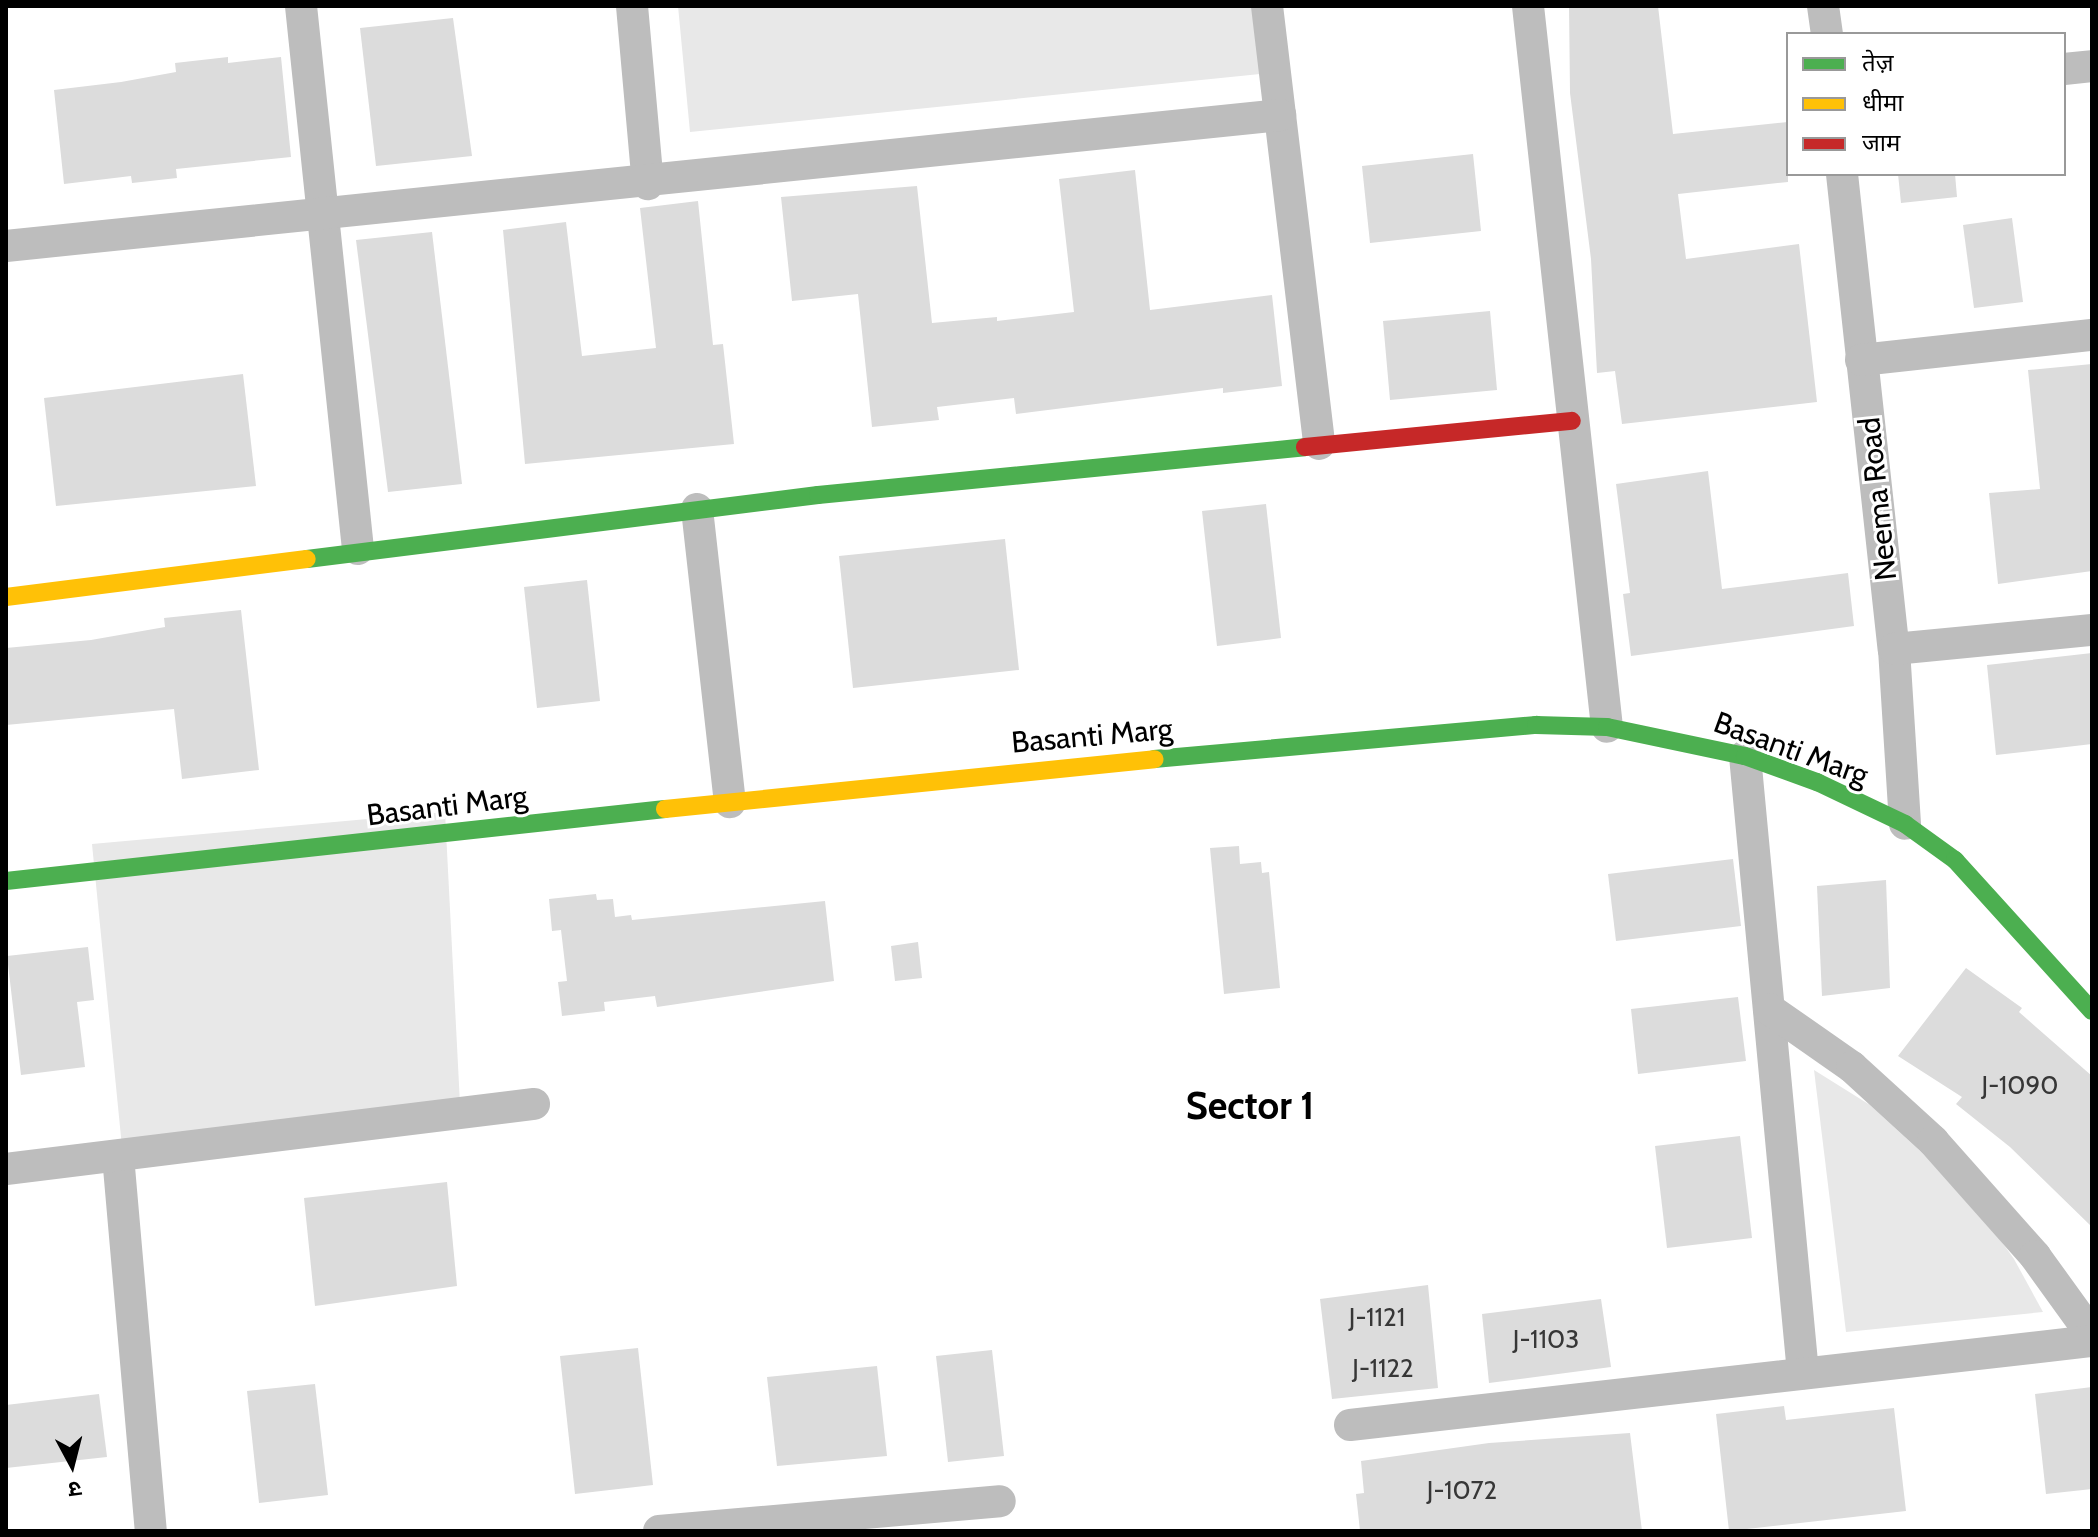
<!DOCTYPE html>
<meta charset="utf-8">
<style>
body{margin:0}
#map{position:relative;width:2098px;height:1537px;overflow:hidden;background:#fff;font-family:Cabin,"Noto Sans Devanagari",sans-serif}
div>[style]{position:absolute}
[style*='--x']{left:calc(var(--x)*1px);top:calc(var(--y)*1px);width:calc(var(--w)*1px);rotate:calc(var(--a)*1deg)}
.green>*{inset:0;background:#e8e8e8}
.building>*{inset:0;background:#dcdcdc}
.street>*{height:32px;margin:-16px;padding:0 16px;transform-origin:16px;border-radius:16px;background:#bdbdbd}
.fast>*{height:18px;margin:-9px;padding:0 9px;transform-origin:9px;border-radius:9px;background:#4caf50}
.slow>*{height:18px;margin:-9px;padding:0 9px;transform-origin:9px;border-radius:9px;background:#ffc107}
.jam>*{height:18px;margin:-9px;padding:0 9px;transform-origin:9px;border-radius:9px;background:#c62828}
span{translate:-50% -50%;white-space:nowrap;text-align:center;line-height:1.15;-webkit-text-stroke:6px #fff;paint-order:stroke}
.number-label{font-size:26px;color:#373737}
.number-label span{-webkit-text-stroke-width:0}
.street-label{font-size:30px;color:#000}
.district-label{font-size:38px;color:#000;font-weight:700}
.frame{position:absolute;inset:0;border:8px solid #000;pointer-events:none}
.legend{position:absolute;left:1786px;top:32px;width:280px;height:144px;box-sizing:border-box;background:#fff;border:2px solid #999;margin:0;padding:10px 14px;list-style:none;font-size:24px;color:#000}
.legend li{display:flex;align-items:center;gap:16px;height:40px}
.legend b{width:40px;border:2px solid #999}
.north{position:absolute;left:32px;top:1425px;width:80px;height:80px;-webkit-text-stroke:6px #fff;paint-order:stroke;rotate:173deg;font-size:22px;font-weight:700;line-height:32px;text-align:center;color:#000}
.north::after{content:'';display:block;margin:auto;width:28px;height:36px;background:#000;clip-path:polygon(50% 0,100% 100%,50% 72%,0 100%)}
</style>
<div id="map">
<div class="green">
<i style="clip-path:polygon(678px 6px,1263px 6px,1270px 73px,690px 132px)"></i>
<i style="clip-path:polygon(445px 812px,460px 1104px,122px 1147px,92px 844px)"></i>
<i style="clip-path:polygon(1814px 1070px,1870px 1105px,1968px 1195px,2014px 1259px,2043px 1312px,1846px 1332px)"></i>
</div>
<div class="building">
<i style="clip-path:polygon(1569px 6px,1658px 6px,1673px 134px,1788px 122px,1788px 182px,1678px 194px,1686px 259px,1799px 244px,1817px 402px,1622px 424px,1615px 371px,1597px 373px,1591px 259px,1570px 93px)"></i>
<i style="clip-path:polygon(453px 18px,472px 156px,376px 166px,360px 28px)"></i>
<i style="clip-path:polygon(228px 57px,228px 63px,281px 57px,291px 157px,176px 169px,177px 178px,132px 183px,131px 176px,64px 184px,54px 90px,121px 82px,176px 72px,175px 63px)"></i>
<i style="clip-path:polygon(1473px 154px,1481px 231px,1370px 243px,1362px 166px)"></i>
<i style="clip-path:polygon(1135px 170px,1150px 310px,1272px 295px,1282px 386px,1223px 393px,1223px 388px,1016px 414px,1014px 398px,937px 407px,939px 420px,872px 427px,858px 294px,792px 301px,781px 197px,917px 186px,932px 323px,997px 317px,997px 321px,1074px 312px,1059px 179px)"></i>
<i style="clip-path:polygon(1898px 174px,1955px 174px,1957px 197px,1901px 203px)"></i>
<i style="clip-path:polygon(698px 201px,713px 345px,723px 344px,734px 444px,525px 464px,503px 230px,566px 222px,582px 356px,656px 348px,640px 208px)"></i>
<i style="clip-path:polygon(2012px 218px,2023px 302px,1974px 308px,1963px 225px)"></i>
<i style="clip-path:polygon(432px 232px,462px 484px,388px 492px,356px 240px)"></i>
<i style="clip-path:polygon(1490px 311px,1497px 390px,1390px 400px,1383px 321px)"></i>
<i style="clip-path:polygon(2092px 364px,2092px 571px,1998px 584px,1989px 493px,2040px 489px,2028px 370px)"></i>
<i style="clip-path:polygon(243px 374px,256px 486px,56px 506px,44px 398px)"></i>
<i style="clip-path:polygon(1708px 471px,1722px 589px,1848px 573px,1854px 626px,1631px 656px,1623px 594px,1630px 593px,1616px 484px)"></i>
<i style="clip-path:polygon(1266px 504px,1281px 638px,1217px 646px,1202px 511px)"></i>
<i style="clip-path:polygon(1005px 539px,1019px 670px,853px 688px,839px 556px)"></i>
<i style="clip-path:polygon(587px 580px,600px 701px,537px 708px,524px 587px)"></i>
<i style="clip-path:polygon(241px 610px,259px 770px,182px 779px,174px 709px,6px 725px,6px 648px,91px 640px,165px 627px,164px 618px)"></i>
<i style="clip-path:polygon(2092px 653px,2092px 744px,1996px 755px,1987px 665px)"></i>
<i style="clip-path:polygon(1239px 846px,1240px 864px,1261px 862px,1262px 873px,1269px 872px,1280px 988px,1224px 994px,1210px 848px)"></i>
<i style="clip-path:polygon(1733px 859px,1741px 926px,1616px 941px,1608px 874px)"></i>
<i style="clip-path:polygon(1886px 880px,1890px 988px,1822px 996px,1817px 886px)"></i>
<i style="clip-path:polygon(596px 894px,597px 900px,613px 899px,615px 917px,631px 915px,632px 920px,825px 901px,834px 981px,657px 1007px,655px 996px,604px 1002px,605px 1011px,562px 1016px,558px 982px,567px 981px,561px 930px,552px 931px,549px 899px)"></i>
<i style="clip-path:polygon(918px 942px,922px 978px,895px 981px,891px 946px)"></i>
<i style="clip-path:polygon(88px 947px,94px 1000px,77px 1002px,85px 1067px,21px 1075px,7px 956px)"></i>
<i style="clip-path:polygon(1966px 968px,2022px 1008px,2019px 1012px,2092px 1076px,2092px 1227px,2010px 1147px,1956px 1104px,1962px 1097px,1898px 1056px)"></i>
<i style="clip-path:polygon(1738px 997px,1746px 1061px,1638px 1074px,1631px 1009px)"></i>
<i style="clip-path:polygon(1740px 1136px,1752px 1238px,1667px 1248px,1655px 1146px)"></i>
<i style="clip-path:polygon(447px 1182px,457px 1286px,315px 1306px,304px 1198px)"></i>
<i style="clip-path:polygon(1428px 1285px,1438px 1388px,1332px 1399px,1320px 1299px)"></i>
<i style="clip-path:polygon(1601px 1299px,1611px 1367px,1489px 1383px,1482px 1314px)"></i>
<i style="clip-path:polygon(638px 1348px,653px 1485px,575px 1494px,560px 1356px)"></i>
<i style="clip-path:polygon(992px 1350px,1004px 1456px,948px 1462px,936px 1356px)"></i>
<i style="clip-path:polygon(877px 1366px,887px 1456px,777px 1466px,767px 1377px)"></i>
<i style="clip-path:polygon(315px 1384px,328px 1495px,259px 1503px,247px 1391px)"></i>
<i style="clip-path:polygon(2092px 1387px,2092px 1489px,2046px 1494px,2035px 1394px)"></i>
<i style="clip-path:polygon(99px 1394px,107px 1457px,6px 1468px,6px 1405px)"></i>
<i style="clip-path:polygon(1784px 1406px,1786px 1420px,1894px 1408px,1906px 1511px,1729px 1531px,1716px 1414px)"></i>
<i style="clip-path:polygon(1630px 1433px,1642px 1531px,1360px 1531px,1356px 1494px,1364px 1493px,1361px 1461px,1489px 1443px)"></i>
</div>
<div class="street">
<i style="--x:301;--y:6;--w:546;--a:84.01"></i>
<i style="--x:632;--y:6;--w:179;--a:84.9"></i>
<i style="--x:1267;--y:6;--w:441;--a:83.2"></i>
<i style="--x:1528;--y:6;--w:725;--a:83.75"></i>
<i style="--x:1823;--y:6;--w:28;--a:82"></i>
<i style="--x:2064;--y:69;--w:28;--a:-6"></i>
<i style="--x:1842;--y:174;--w:478;--a:83.8"></i>
<i style="--x:1894;--y:649;--w:175;--a:86.4"></i>
<i style="--x:6;--y:246;--w:1281;--a:-5.87"></i>
<i style="--x:1861;--y:360;--w:232;--a:-6.2"></i>
<i style="--x:697;--y:509;--w:295;--a:83.6"></i>
<i style="--x:1894;--y:649;--w:199;--a:-5.5"></i>
<i style="--x:1745;--y:756;--w:620;--a:84.63"></i>
<i style="--x:1769;--y:1009;--w:101;--a:34.9"></i>
<i style="--x:1852;--y:1067;--w:110;--a:42.4"></i>
<i style="--x:1933;--y:1141;--w:154;--a:48.4"></i>
<i style="--x:2035;--y:1256;--w:97;--a:54.2"></i>
<i style="--x:118;--y:1156;--w:376;--a:85"></i>
<i style="--x:6;--y:1169;--w:532;--a:-7.02"></i>
<i style="--x:1350;--y:1425;--w:747;--a:-6.46"></i>
<i style="--x:659;--y:1531;--w:342;--a:-5"></i>
</div>
<div class="fast">
<i style="--x:307;--y:559;--w:515;--a:-7.14"></i>
<i style="--x:818;--y:495;--w:489;--a:-5.6"></i>
<i style="--x:1154;--y:759;--w:384;--a:-5.1"></i>
<i style="--x:1536;--y:725;--w:71;--a:1.6"></i>
<i style="--x:1607;--y:727;--w:141;--a:11.9"></i>
<i style="--x:1745;--y:756;--w:77;--a:19.9"></i>
<i style="--x:1817;--y:782;--w:98;--a:25.5"></i>
<i style="--x:1905;--y:824;--w:62;--a:35.8"></i>
<i style="--x:1955;--y:860;--w:204;--a:47.8"></i>
<i style="--x:6;--y:881;--w:663;--a:-6.24"></i>
</div>
<div class="slow">
<i style="--x:6;--y:597;--w:303;--a:-7.2"></i>
<i style="--x:665;--y:809;--w:492;--a:-5.8"></i>
</div>
<div class="jam">
<i style="--x:1305;--y:447;--w:268;--a:-5.6"></i>
</div>
<div class="number-label">
<span style="left:2020px;top:1086px">J-1090</span>
<span style="left:1377px;top:1318px">J-1121</span>
<span style="left:1546px;top:1340px">J-1103</span>
<span style="left:1383px;top:1369px">J-1122</span>
<span style="left:1462px;top:1491px">J-1072</span>
</div>
<div class="street-label">
<span style="left:1878px;top:499px;rotate:-96deg">Neema Road</span>
<span style="left:1092px;top:736px;rotate:-5deg">Basanti Marg</span>
<span style="left:1791px;top:749px;rotate:20deg">Basanti Marg</span>
<span style="left:447px;top:806px;rotate:-7deg">Basanti Marg</span>
</div>
<div class="district-label">
<span style="left:1250px;top:1106px">Sector 1</span>
</div>
<div class="frame"></div>
<ul class="legend">
<li><b style="height:10px;background:#4caf50"></b>तेज़</li>
<li><b style="height:10px;background:#ffc107"></b>धीमा</li>
<li><b style="height:10px;background:#c62828"></b>जाम</li>
</ul>
<div class="north">उ</div>
</div>
